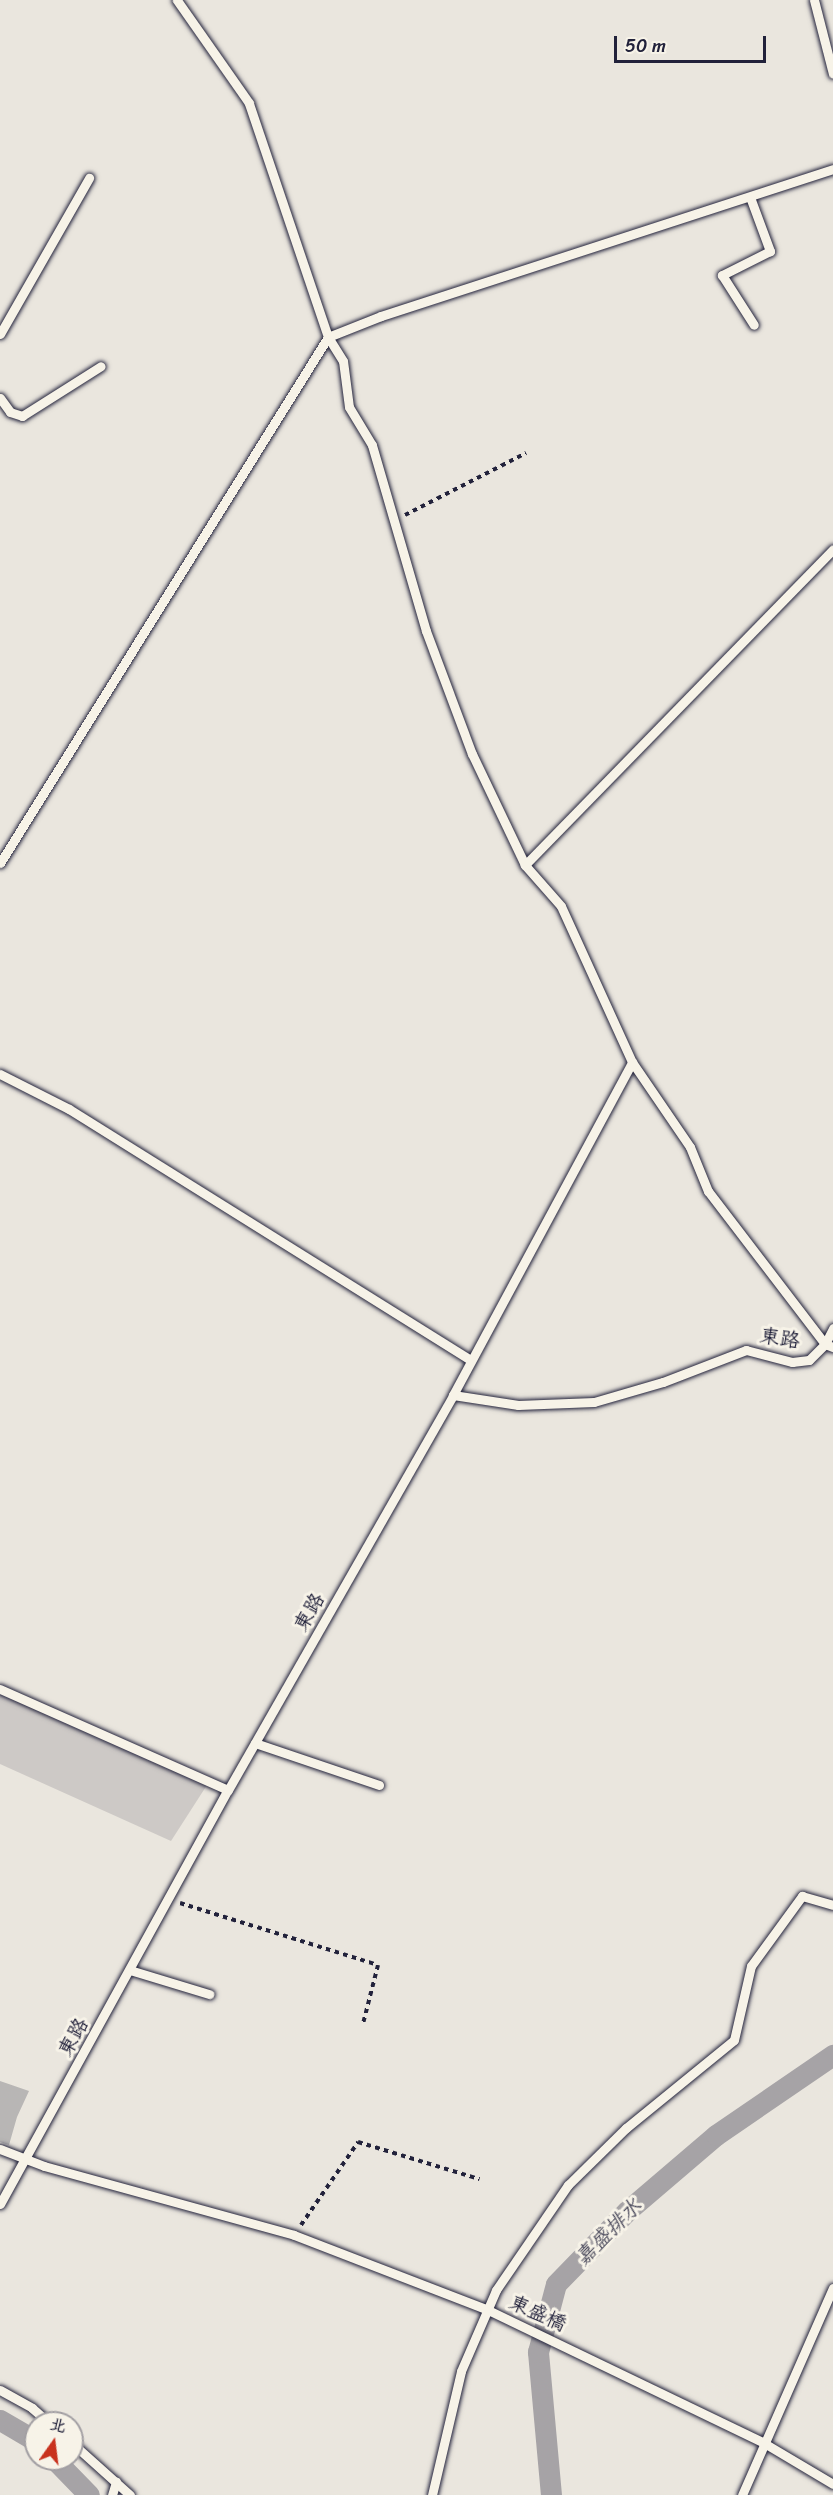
<!DOCTYPE html>
<meta charset="utf-8">
<style>
body{margin:0}
#map{position:relative;width:833px;height:2495px;overflow:hidden;background:#eae6de;font-family:Sriracha,"LXGW WenKai TC",sans-serif}
div>[style]{position:absolute}
[style*='--x']{left:calc(var(--x)*1px);top:calc(var(--y)*1px);width:calc(var(--w)*1px);rotate:calc(var(--a)*1deg)}
.green>*{inset:0;background:#cdc9c6}
.canal>*{height:21px;margin:-10.5px;padding:0 10.5px;transform-origin:10.5px;border-radius:10.5px;background:#a6a3a6}
.building>*{inset:0;background:#b8b6b5}
.path>*{height:4px;margin-top:-2px;transform-origin:0;background:repeating-linear-gradient(90deg,#22223b 0 4.5px,transparent 0 9px)}
.roads{filter:drop-shadow(0 0 2px #22223b) drop-shadow(0 0 2px #22223b)}
.lane>*{height:9px;margin:-4.5px;padding:0 4.5px;transform-origin:4.5px;border-radius:4.5px;background:#f7f3e8}
span{translate:-50% -50%;white-space:nowrap;text-align:center;line-height:1.15;-webkit-text-stroke:6px #f7f3e8;paint-order:stroke}
.street-label{font-size:20px;color:#22223b}
.water-label{font-size:21px;color:#504f60;font-style:italic}
.north{position:absolute;left:24px;top:2411px;width:60px;height:60px;box-sizing:border-box;background:#f7f3e8;border:2px solid #a29fa3;border-radius:50%;rotate:14deg;font-size:16px;font-weight:700;line-height:24px;text-align:center;color:#22223b}
.north::after{content:'';display:block;margin:auto;width:21px;height:27px;background:#c8321e;clip-path:polygon(50% 0,100% 100%,50% 72%,0 100%)}
.scale{position:absolute;left:614px;top:36px;width:152px;height:27px;box-sizing:border-box;border:3px solid #22223b;border-top:0;padding-left:8px;font-size:18px;line-height:21px;white-space:nowrap;color:#22223b;-webkit-text-stroke:4px #f7f3e8;paint-order:stroke}
</style>
<div id="map">
<div class="green">
<i style="clip-path:polygon(0 1692px,207px 1785px,171px 1841px,0 1764px)"></i>
</div>
<div class="canal">
<i style="--x:0;--y:2420;--w:42;--a:30.3"></i>
<i style="--x:54;--y:2459;--w:50;--a:45.8"></i>
<i style="--x:551;--y:2495;--w:144;--a:-95.2"></i>
<i style="--x:538;--y:2352;--w:70;--a:-75.2"></i>
<i style="--x:556;--y:2284;--w:102;--a:-45.8"></i>
<i style="--x:627;--y:2211;--w:117;--a:-40.5"></i>
<i style="--x:716;--y:2135;--w:142;--a:-34.4"></i>
</div>
<div class="building">
<i style="clip-path:polygon(0 2081px,29px 2091px,17px 2117px,9px 2145px,0 2142px)"></i>
</div>
<div class="path">
<i style="--x:405;--y:515;--w:136;--a:-27.1"></i>
<i style="--x:180;--y:1903;--w:207;--a:17.4"></i>
<i style="--x:378;--y:1965;--w:61;--a:104.3"></i>
<i style="--x:301;--y:2225;--w:101;--a:-55.5"></i>
<i style="--x:358;--y:2142;--w:127;--a:17"></i>
</div>
<div class="roads">
<div class="lane">
<i style="--x:814;--y:0;--w:76;--a:75.6"></i>
<i style="--x:750;--y:197;--w:58;--a:69.7"></i>
<i style="--x:770;--y:251;--w:54;--a:153.4"></i>
<i style="--x:722;--y:275;--w:59;--a:57.4"></i>
<i style="--x:0;--y:334;--w:180;--a:-60.3"></i>
<i style="--x:0;--y:398;--w:17;--a:54"></i>
<i style="--x:10;--y:412;--w:13;--a:18"></i>
<i style="--x:22;--y:416;--w:93;--a:-32.3"></i>
<i style="--x:0;--y:863;--w:620;--a:-58.05"></i>
<i style="--x:328;--y:337;--w:247;--a:-108.7"></i>
<i style="--x:249;--y:103;--w:126;--a:-125"></i>
<i style="--x:525;--y:865;--w:441;--a:-45.7"></i>
<i style="--x:632;--y:1062;--w:103;--a:55.7"></i>
<i style="--x:690;--y:1147;--w:48;--a:67.8"></i>
<i style="--x:708;--y:1191;--w:193;--a:52.6"></i>
<i style="--x:825;--y:1344;--w:9;--a:21"></i>
<i style="--x:0;--y:1074;--w:77;--a:26.9"></i>
<i style="--x:69;--y:1109;--w:474;--a:32"></i>
<i style="--x:453;--y:1395;--w:66;--a:8.7"></i>
<i style="--x:518;--y:1405;--w:76;--a:-2.3"></i>
<i style="--x:594;--y:1402;--w:72;--a:-16.2"></i>
<i style="--x:663;--y:1382;--w:89;--a:-21.1"></i>
<i style="--x:746;--y:1350;--w:48;--a:14.6"></i>
<i style="--x:792;--y:1362;--w:17;--a:-7"></i>
<i style="--x:809;--y:1360;--w:23;--a:-45"></i>
<i style="--x:825;--y:1344;--w:18;--a:-63"></i>
<i style="--x:0;--y:1689;--w:249;--a:23.9"></i>
<i style="--x:255;--y:1743;--w:131;--a:18.7"></i>
<i style="--x:130;--y:1970;--w:83;--a:16.9"></i>
<i style="--x:0;--y:2149;--w:47;--a:21.1"></i>
<i style="--x:44;--y:2166;--w:259;--a:15.4"></i>
<i style="--x:294;--y:2235;--w:208;--a:21.1"></i>
<i style="--x:488;--y:2310;--w:306;--a:25.7"></i>
<i style="--x:764;--y:2443;--w:80;--a:30.7"></i>
<i style="--x:0;--y:2204;--w:473;--a:-61.2"></i>
<i style="--x:228;--y:1790;--w:455;--a:-60.3"></i>
<i style="--x:453;--y:1395;--w:378;--a:-61.7"></i>
<i style="--x:632;--y:1062;--w:171;--a:-114.5"></i>
<i style="--x:561;--y:906;--w:55;--a:-131.3"></i>
<i style="--x:525;--y:865;--w:123;--a:-115.5"></i>
<i style="--x:472;--y:754;--w:131;--a:-110.5"></i>
<i style="--x:426;--y:631;--w:194;--a:-106.2"></i>
<i style="--x:372;--y:445;--w:44;--a:-121.2"></i>
<i style="--x:349;--y:407;--w:46;--a:-97.4"></i>
<i style="--x:343;--y:361;--w:28;--a:-122"></i>
<i style="--x:328;--y:337;--w:57;--a:-21.6"></i>
<i style="--x:381;--y:316;--w:475;--a:-18"></i>
<i style="--x:0;--y:2390;--w:37;--a:29"></i>
<i style="--x:32;--y:2408;--w:23;--a:41"></i>
<i style="--x:72;--y:2443;--w:78;--a:41.9"></i>
<i style="--x:112;--y:2495;--w:14;--a:-73"></i>
<i style="--x:432;--y:2495;--w:127;--a:-76.8"></i>
<i style="--x:461;--y:2371;--w:88;--a:-66.6"></i>
<i style="--x:496;--y:2290;--w:127;--a:-55.6"></i>
<i style="--x:568;--y:2185;--w:81;--a:-44.5"></i>
<i style="--x:626;--y:2128;--w:139;--a:-39.2"></i>
<i style="--x:734;--y:2040;--w:76;--a:-77.1"></i>
<i style="--x:751;--y:1966;--w:87;--a:-53.9"></i>
<i style="--x:802;--y:1896;--w:32;--a:16"></i>
<i style="--x:742;--y:2495;--w:226;--a:-66.3"></i>
</div>
</div>
<div class="street-label">
<span style="left:780px;top:1338px;rotate:9deg">東路</span>
<span style="left:309px;top:1612px;rotate:-60deg">東路</span>
<span style="left:73px;top:2037px;rotate:-61deg">東路</span>
<span style="left:538px;top:2313px;rotate:24deg">東盛橋</span>
</div>
<div class="water-label">
<span style="left:608px;top:2232px;rotate:-45deg">嘉盛排水</span>
</div>
<div class="north">北</div>
<div class="scale">50 m</div>
</div>
